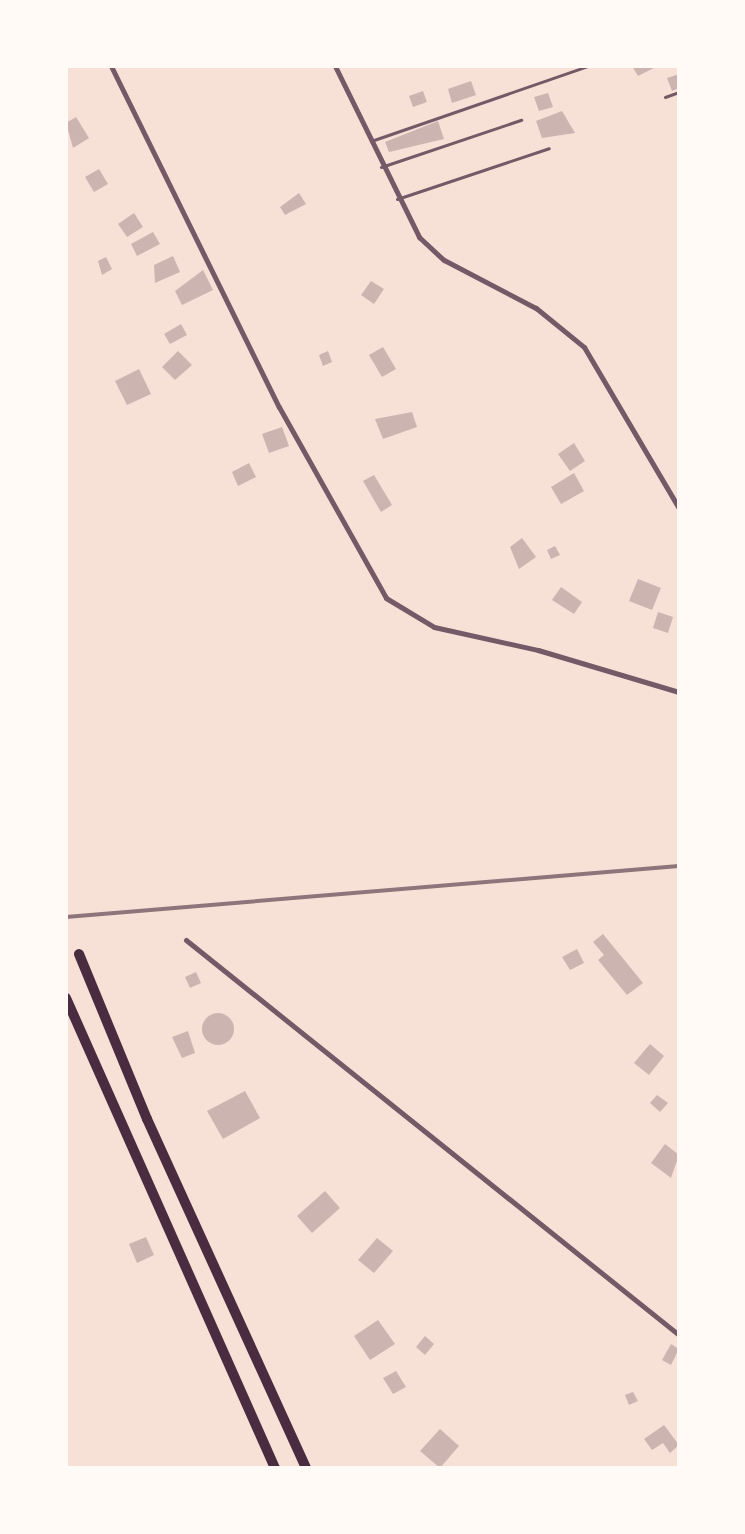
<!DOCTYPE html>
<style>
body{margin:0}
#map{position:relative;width:745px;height:1534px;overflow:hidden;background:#f7e1d7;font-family:"Roboto Condensed",sans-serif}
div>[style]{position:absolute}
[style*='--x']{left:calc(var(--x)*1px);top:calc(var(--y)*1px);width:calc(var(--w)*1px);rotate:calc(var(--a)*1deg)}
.building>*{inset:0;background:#ccb4b1}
.round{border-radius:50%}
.service>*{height:3px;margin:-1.5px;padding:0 1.5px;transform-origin:1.5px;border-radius:1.5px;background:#755966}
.minor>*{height:5px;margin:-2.5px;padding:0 2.5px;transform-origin:2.5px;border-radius:2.5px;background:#755966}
.motorway>*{height:10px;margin:-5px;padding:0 5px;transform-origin:5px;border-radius:5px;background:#4a2c40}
.rail>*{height:4px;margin:-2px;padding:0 2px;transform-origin:2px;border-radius:2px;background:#8f747c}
span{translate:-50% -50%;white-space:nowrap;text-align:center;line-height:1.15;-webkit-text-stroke:5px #fffaf5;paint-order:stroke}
.frame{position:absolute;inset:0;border:68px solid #fffaf5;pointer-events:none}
</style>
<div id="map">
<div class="building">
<i style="clip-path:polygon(632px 66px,658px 66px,638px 76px)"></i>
<i style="clip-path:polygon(679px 74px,679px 88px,672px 91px,667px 78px)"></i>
<i style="clip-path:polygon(471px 81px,476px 95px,452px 103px,448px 89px)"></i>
<i style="clip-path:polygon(423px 91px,427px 102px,413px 107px,409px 96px)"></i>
<i style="clip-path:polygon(548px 93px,553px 107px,539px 111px,534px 97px)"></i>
<i style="clip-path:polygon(562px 111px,575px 133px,542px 138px,536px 121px)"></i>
<i style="clip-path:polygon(76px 117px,89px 138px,73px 148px,66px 123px)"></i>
<i style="clip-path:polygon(438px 121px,444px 139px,389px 152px,385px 142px)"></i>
<i style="clip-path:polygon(99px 169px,108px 184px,94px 192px,85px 177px)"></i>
<i style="clip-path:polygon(299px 193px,306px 204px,285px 215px,280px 207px)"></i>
<i style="clip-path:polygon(134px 213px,143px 227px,127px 237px,118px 224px)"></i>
<i style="clip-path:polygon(153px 232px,160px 244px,137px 256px,131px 244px)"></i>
<i style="clip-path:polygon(173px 256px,180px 272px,155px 283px,154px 265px)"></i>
<i style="clip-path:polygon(106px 257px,112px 269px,102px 275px,98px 261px)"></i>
<i style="clip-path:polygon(203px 270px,213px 290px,182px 305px,175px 291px)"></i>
<i style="clip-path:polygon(371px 281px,384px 289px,374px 304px,361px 295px)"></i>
<i style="clip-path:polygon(181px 324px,187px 335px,170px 344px,164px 334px)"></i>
<i style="clip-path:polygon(383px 347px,396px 369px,382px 377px,369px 355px)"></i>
<i style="clip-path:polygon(178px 351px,192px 365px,175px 380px,162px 367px)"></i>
<i style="clip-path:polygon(328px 351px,332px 362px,323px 366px,319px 355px)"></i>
<i style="clip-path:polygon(139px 369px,151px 394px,127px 405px,115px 381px)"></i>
<i style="clip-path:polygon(412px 412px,417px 427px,383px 439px,375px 419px)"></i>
<i style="clip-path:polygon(282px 427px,289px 446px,269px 453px,262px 434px)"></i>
<i style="clip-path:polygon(574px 443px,585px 461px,570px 471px,558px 454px)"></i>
<i style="clip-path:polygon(249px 463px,256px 477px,238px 486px,232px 472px)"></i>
<i style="clip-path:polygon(574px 473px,584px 491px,561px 504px,551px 487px)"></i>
<i style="clip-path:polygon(374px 475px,392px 505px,381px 512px,363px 481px)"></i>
<i style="clip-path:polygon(522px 538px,536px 557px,519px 569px,510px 547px)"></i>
<i style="clip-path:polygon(555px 546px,560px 555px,551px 559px,547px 550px)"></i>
<i style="clip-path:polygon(638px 579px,661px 588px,652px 610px,629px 601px)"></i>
<i style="clip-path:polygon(561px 587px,582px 602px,574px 614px,552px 600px)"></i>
<i style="clip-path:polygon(658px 612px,673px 617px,668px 633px,653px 628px)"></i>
<i style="clip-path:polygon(603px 934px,643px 983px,627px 995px,598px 960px,604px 955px,593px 942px)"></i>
<i style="clip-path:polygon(577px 949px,584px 963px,570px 970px,562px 957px)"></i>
<i style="clip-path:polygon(196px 972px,201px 983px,190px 988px,185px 977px)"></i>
<i class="round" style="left:202px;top:1013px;width:32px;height:32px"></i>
<i style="clip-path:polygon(188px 1031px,195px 1053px,182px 1058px,172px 1037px)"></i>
<i style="clip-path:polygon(650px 1044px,664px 1056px,649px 1075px,634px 1063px)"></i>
<i style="clip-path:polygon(245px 1091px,260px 1118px,223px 1139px,207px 1111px)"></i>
<i style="clip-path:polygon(657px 1095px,668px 1103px,660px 1112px,650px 1103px)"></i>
<i style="clip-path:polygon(665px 1144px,679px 1155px,671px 1178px,651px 1163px)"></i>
<i style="clip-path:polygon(325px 1191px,340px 1208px,312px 1233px,297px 1216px)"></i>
<i style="clip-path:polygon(146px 1237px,154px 1255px,137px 1263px,129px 1244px)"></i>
<i style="clip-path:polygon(377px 1238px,393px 1251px,374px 1273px,358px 1260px)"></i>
<i style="clip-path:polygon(378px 1320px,395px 1344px,370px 1360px,354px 1336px)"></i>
<i style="clip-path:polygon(425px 1336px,434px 1344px,425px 1355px,416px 1347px)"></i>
<i style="clip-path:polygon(671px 1344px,679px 1349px,671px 1365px,662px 1360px)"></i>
<i style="clip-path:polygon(396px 1371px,406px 1387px,393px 1394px,383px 1378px)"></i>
<i style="clip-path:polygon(633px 1392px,638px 1401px,629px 1405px,625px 1395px)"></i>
<i style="clip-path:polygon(664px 1425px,679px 1445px,670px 1453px,663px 1443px,652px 1450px,644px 1439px)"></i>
<i style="clip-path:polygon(440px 1429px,459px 1446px,440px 1468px,420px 1451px)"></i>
</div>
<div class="service">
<i style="--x:665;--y:97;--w:15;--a:-20"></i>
<i style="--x:371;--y:141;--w:229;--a:-19.1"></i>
<i style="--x:381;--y:167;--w:148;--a:-18.6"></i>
<i style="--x:397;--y:199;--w:160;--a:-18.5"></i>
</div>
<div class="minor">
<i style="--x:111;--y:66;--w:380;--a:63.8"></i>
<i style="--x:279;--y:407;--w:219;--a:60.7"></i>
<i style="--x:386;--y:598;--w:56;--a:31.1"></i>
<i style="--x:434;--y:627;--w:107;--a:12.5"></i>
<i style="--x:538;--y:650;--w:147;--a:16.6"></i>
<i style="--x:335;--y:66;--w:191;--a:63.8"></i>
<i style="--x:419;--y:237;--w:34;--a:43"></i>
<i style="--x:444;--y:260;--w:104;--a:27.6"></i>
<i style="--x:536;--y:308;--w:62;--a:39.1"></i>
<i style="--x:584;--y:347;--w:187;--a:59.5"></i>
<i style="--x:186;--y:940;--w:632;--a:38.7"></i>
</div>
<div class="motorway">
<i style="--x:79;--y:954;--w:178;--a:67.6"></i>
<i style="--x:147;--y:1119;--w:384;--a:65.5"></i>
<i style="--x:66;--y:998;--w:514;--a:66.03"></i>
</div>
<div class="rail">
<i style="--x:66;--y:917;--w:615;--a:-4.76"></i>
</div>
<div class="frame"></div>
</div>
